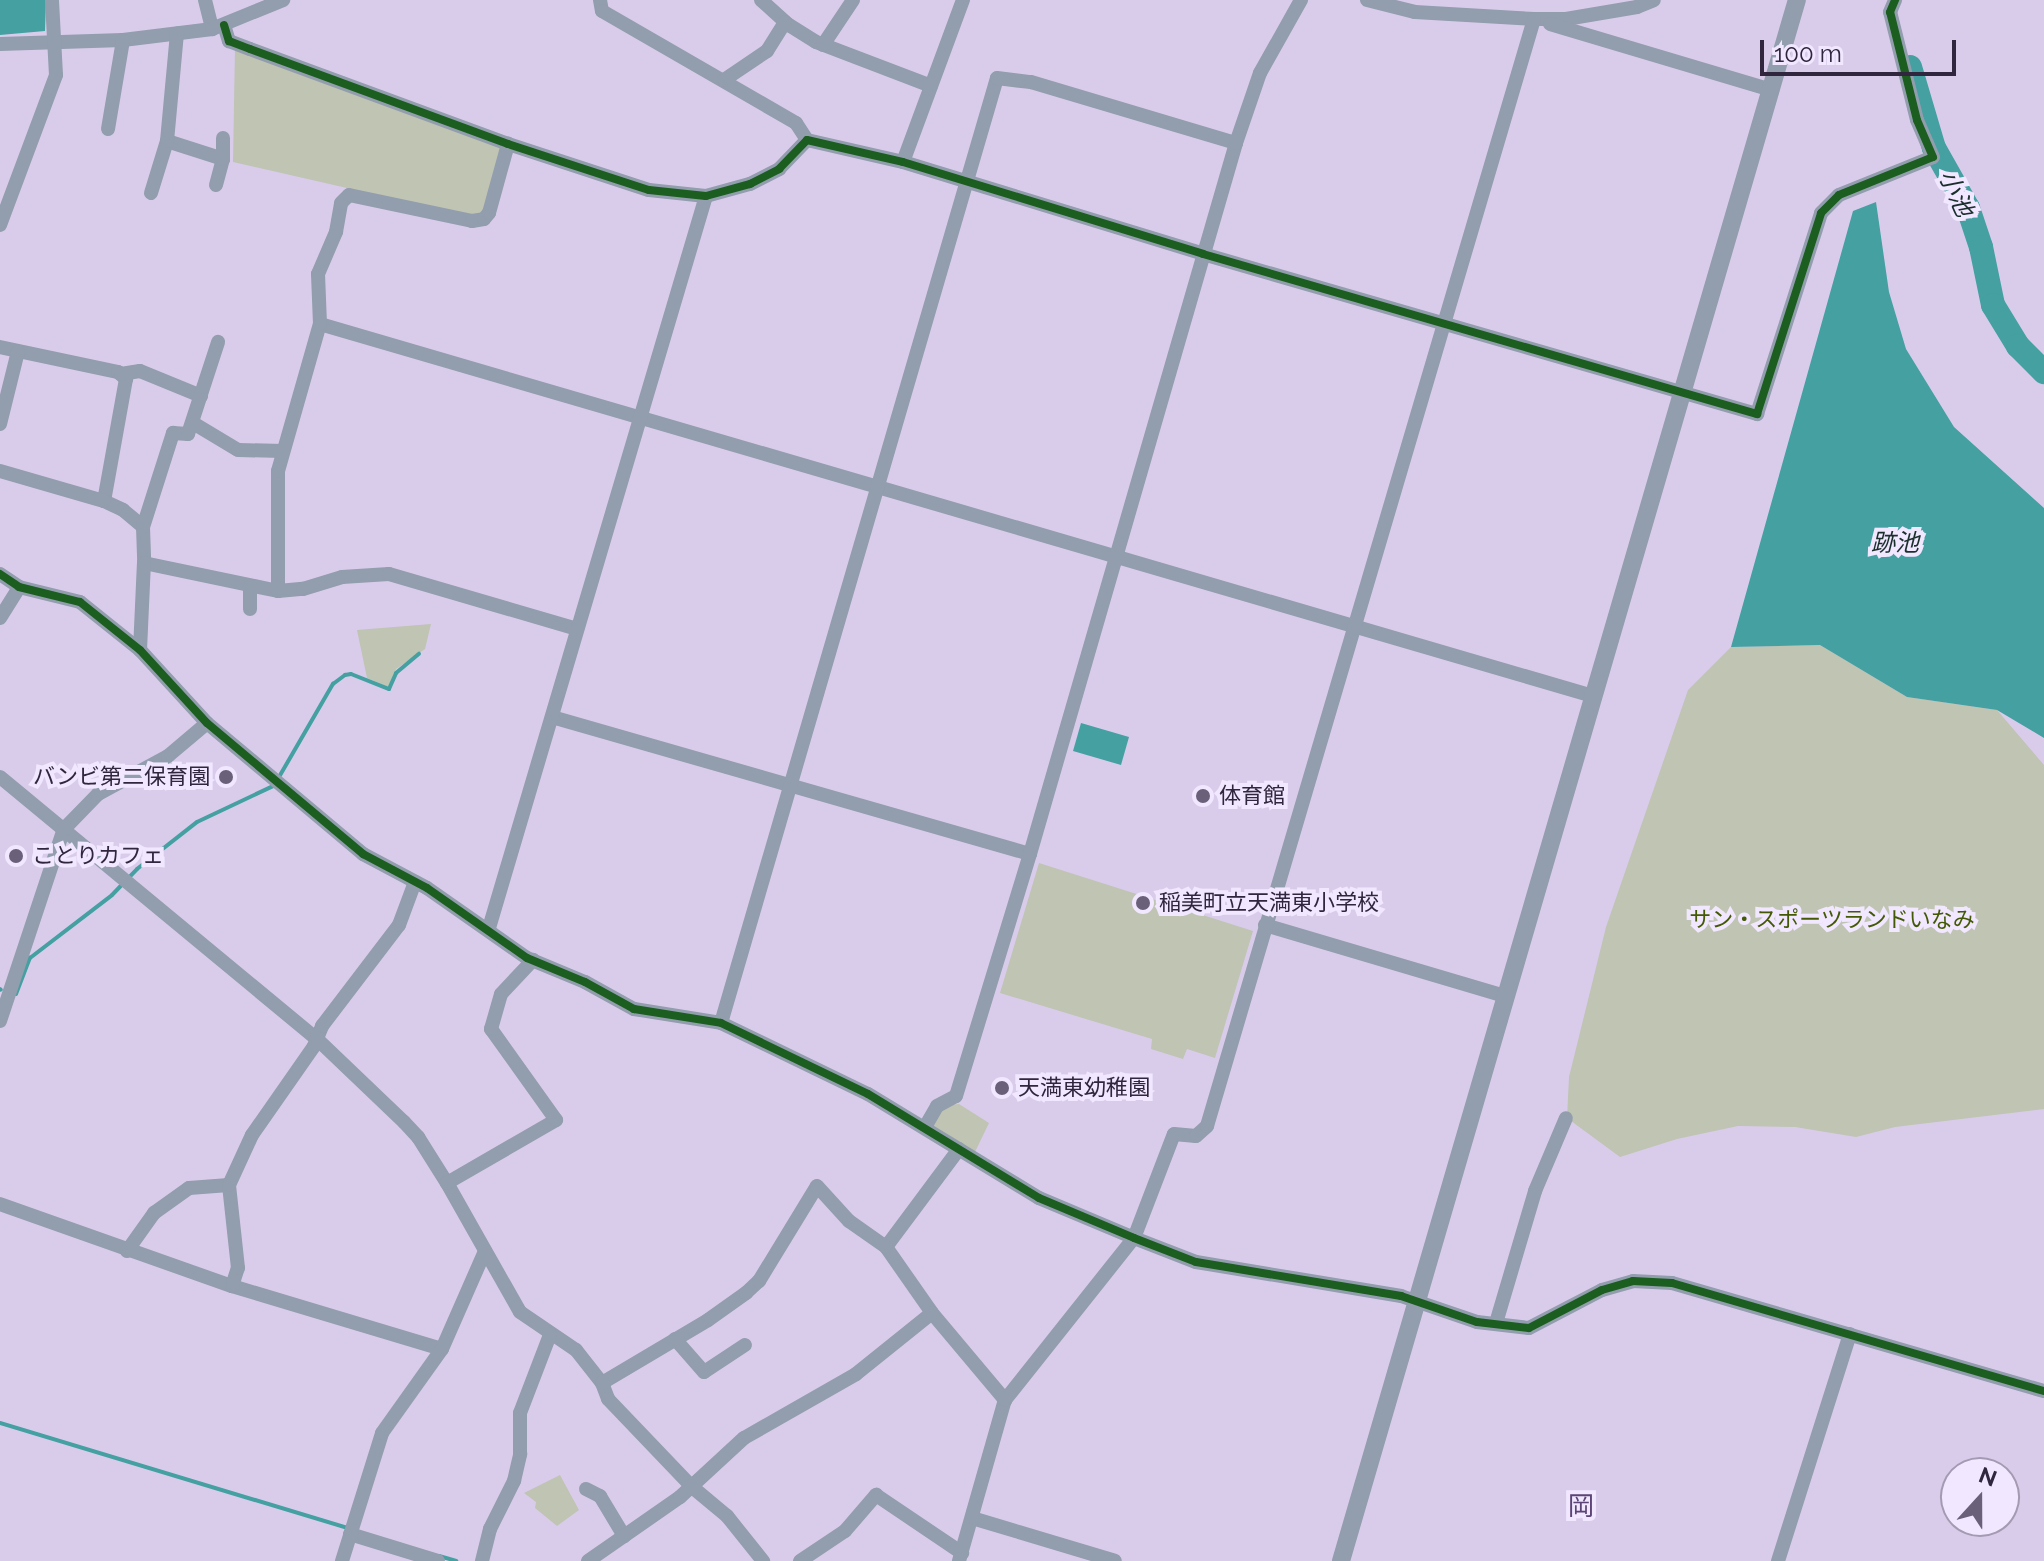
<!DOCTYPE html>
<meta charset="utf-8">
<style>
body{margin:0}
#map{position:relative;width:2044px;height:1561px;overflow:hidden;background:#d9cceb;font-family:Raleway,"Noto Sans JP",sans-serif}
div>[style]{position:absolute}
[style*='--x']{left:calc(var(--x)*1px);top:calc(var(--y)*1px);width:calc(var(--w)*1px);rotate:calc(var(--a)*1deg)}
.green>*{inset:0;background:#bfc4b3}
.water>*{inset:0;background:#44a0a1}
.stream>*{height:4px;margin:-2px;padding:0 2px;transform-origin:2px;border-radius:2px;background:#44a0a1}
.river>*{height:24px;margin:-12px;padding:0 12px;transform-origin:12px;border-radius:12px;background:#44a0a1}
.minor>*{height:14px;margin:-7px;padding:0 7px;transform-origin:7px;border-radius:7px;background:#929dad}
.tertiary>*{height:18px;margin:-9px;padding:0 9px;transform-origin:9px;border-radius:9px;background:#929dad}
.cycleway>*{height:8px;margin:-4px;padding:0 4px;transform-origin:4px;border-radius:4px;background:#1b5e20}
.dots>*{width:22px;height:22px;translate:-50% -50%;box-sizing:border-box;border:4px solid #f1e7ff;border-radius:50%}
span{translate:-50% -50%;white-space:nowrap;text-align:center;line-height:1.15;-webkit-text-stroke:8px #f1e7ff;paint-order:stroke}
.poi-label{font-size:22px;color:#30263d}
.right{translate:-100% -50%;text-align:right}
.left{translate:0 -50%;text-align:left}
.park-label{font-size:22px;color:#435904}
.water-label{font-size:24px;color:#1a2e2b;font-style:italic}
.quarter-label{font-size:26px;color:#5c4576}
.north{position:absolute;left:1940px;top:1457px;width:80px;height:80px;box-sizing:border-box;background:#f1e7ff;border:2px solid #a49ab1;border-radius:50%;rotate:21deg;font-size:22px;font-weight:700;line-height:32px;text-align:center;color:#30263d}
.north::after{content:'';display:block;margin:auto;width:28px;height:36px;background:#6b607a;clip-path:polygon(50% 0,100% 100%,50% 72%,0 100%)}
.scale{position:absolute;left:1760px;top:40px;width:196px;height:36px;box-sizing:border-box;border:4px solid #30263d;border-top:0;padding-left:10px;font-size:24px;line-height:28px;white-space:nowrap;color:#30263d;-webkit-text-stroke:6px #f1e7ff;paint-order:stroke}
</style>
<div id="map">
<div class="green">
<i style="clip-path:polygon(235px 47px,504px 146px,483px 215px,465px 215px,233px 162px)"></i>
<i style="clip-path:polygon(431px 624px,425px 649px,396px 669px,389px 687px,367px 678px,357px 630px)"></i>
<i style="clip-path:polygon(1820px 645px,1907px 697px,1997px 710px,2044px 765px,2044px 1109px,1895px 1127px,1856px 1137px,1795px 1127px,1738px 1126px,1677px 1139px,1620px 1157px,1567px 1118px,1569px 1077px,1606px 927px,1688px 690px,1731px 647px)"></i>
<i style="clip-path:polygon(1039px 863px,1253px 931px,1215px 1058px,1187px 1049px,1183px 1059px,1151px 1049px,1152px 1039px,1000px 993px)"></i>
<i style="clip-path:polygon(959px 1104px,989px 1123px,975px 1152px,932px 1128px,937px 1114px,949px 1105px)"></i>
<i style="clip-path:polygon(560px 1475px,579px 1510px,557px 1526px,535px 1508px,536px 1502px,524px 1493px)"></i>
</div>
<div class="water">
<i style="clip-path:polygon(0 0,46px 0,45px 31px,0 35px)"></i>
<i style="clip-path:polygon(1876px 202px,1889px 292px,1906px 349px,1954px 427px,2044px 508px,2044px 738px,1997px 710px,1907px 697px,1820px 645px,1731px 647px,1853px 211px)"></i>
<i style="clip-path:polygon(1081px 723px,1129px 737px,1121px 765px,1073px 751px)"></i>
</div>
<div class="stream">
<i style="--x:279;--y:777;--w:108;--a:-59.9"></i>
<i style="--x:333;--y:684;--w:15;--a:-37"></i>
<i style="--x:345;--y:675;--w:6;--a:-9"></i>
<i style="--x:351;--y:674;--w:41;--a:21.5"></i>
<i style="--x:389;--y:689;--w:17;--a:-66"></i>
<i style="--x:396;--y:673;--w:30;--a:-40"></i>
<i style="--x:0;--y:989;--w:1;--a:45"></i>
<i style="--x:16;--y:994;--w:39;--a:-69"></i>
<i style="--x:30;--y:958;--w:103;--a:-37.5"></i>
<i style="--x:112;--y:895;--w:36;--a:-46"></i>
<i style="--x:137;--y:869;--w:76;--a:-38.1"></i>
<i style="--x:197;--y:822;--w:84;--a:-25.3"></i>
<i style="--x:0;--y:1423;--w:366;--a:16.8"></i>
<i style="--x:439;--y:1556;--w:18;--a:16"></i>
</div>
<div class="river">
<i style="--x:1910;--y:67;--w:84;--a:73.5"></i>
<i style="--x:1934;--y:148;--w:69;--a:60.5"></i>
<i style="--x:1968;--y:208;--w:41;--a:71.6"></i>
<i style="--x:1981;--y:247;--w:59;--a:78.3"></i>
<i style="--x:1993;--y:305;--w:48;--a:58.6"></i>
<i style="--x:2018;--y:346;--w:37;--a:45"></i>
</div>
<div class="minor">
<i style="--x:205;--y:0;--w:30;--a:76"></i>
<i style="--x:600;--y:0;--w:11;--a:80"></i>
<i style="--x:602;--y:11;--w:224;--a:30"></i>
<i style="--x:796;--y:123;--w:20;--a:57"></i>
<i style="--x:761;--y:0;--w:38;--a:42"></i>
<i style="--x:789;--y:25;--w:32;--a:32"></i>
<i style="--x:816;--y:42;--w:123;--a:20.9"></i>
<i style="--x:1367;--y:0;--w:49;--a:14"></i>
<i style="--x:1415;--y:12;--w:119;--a:3.4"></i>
<i style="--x:1534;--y:19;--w:32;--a:0"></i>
<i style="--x:1566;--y:19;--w:72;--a:-9.6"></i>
<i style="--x:1637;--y:7;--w:18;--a:-22"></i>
<i style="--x:1550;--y:24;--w:232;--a:16.6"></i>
<i style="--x:224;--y:25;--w:17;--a:73"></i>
<i style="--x:229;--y:41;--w:22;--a:21"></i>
<i style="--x:250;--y:49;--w:275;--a:20.2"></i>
<i style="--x:508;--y:144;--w:148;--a:18.1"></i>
<i style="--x:649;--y:190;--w:57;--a:6"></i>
<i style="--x:706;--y:196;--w:46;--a:-15.3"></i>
<i style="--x:750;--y:184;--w:33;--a:-27"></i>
<i style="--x:779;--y:169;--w:40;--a:-46"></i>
<i style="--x:807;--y:140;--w:98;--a:12.9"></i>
<i style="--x:903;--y:162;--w:314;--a:17"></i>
<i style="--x:1203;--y:254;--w:577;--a:16.11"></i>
<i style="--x:1757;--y:414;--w:211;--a:-72.3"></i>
<i style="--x:1821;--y:213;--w:25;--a:-45"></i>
<i style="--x:1839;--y:195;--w:101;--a:-22"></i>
<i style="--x:1933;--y:157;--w:40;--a:-113.4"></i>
<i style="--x:1917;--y:120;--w:111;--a:-104"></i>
<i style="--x:1890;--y:12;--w:13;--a:-67"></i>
<i style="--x:0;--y:44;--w:123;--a:-1.9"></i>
<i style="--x:123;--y:40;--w:90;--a:-7"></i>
<i style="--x:212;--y:29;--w:77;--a:-22.2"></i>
<i style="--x:823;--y:45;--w:54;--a:-56.3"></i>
<i style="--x:724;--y:80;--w:52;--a:-34"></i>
<i style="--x:767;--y:51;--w:34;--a:-58"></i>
<i style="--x:108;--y:129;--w:90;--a:-80.4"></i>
<i style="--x:167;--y:141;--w:59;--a:17.8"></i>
<i style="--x:903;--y:162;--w:173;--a:-69.7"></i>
<i style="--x:216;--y:185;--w:27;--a:-75"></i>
<i style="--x:223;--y:159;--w:21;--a:-90"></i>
<i style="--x:151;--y:193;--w:54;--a:-72.9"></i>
<i style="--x:167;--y:141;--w:108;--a:-84.7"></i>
<i style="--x:0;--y:225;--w:160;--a:-69.5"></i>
<i style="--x:56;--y:75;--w:75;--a:-93.1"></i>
<i style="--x:320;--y:324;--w:1326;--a:16.29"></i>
<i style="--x:0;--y:347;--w:121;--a:12"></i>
<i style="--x:118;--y:372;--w:11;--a:41"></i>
<i style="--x:126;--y:379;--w:124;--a:100.2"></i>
<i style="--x:104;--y:501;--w:21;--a:25"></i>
<i style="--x:123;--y:510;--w:26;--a:40"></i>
<i style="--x:143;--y:527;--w:36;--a:88"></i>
<i style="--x:144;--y:563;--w:137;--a:11.8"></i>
<i style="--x:278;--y:591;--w:25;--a:-5"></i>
<i style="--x:303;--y:589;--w:41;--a:-17.1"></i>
<i style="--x:342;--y:577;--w:47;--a:-3.7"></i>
<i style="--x:389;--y:574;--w:196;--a:16.3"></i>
<i style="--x:121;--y:374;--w:19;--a:-9"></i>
<i style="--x:140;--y:371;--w:66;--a:22.3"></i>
<i style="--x:193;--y:423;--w:52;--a:31"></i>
<i style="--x:238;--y:450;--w:45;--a:1.3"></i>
<i style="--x:0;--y:424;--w:75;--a:-76.1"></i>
<i style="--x:0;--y:471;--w:108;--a:16.1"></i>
<i style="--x:143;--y:527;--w:99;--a:-72.3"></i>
<i style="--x:173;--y:433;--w:15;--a:4"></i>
<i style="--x:188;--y:434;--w:97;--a:-71.9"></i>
<i style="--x:0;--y:574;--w:23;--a:34"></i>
<i style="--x:19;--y:587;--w:63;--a:13.8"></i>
<i style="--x:80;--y:602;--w:77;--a:38.7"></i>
<i style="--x:140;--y:650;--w:99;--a:47.5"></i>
<i style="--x:207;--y:723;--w:204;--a:40"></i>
<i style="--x:363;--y:854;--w:72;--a:28"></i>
<i style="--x:427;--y:888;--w:122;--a:35"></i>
<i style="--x:527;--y:958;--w:63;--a:22.5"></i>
<i style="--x:585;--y:982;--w:56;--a:28.9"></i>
<i style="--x:634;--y:1009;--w:88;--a:9.1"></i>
<i style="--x:721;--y:1023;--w:163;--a:25.8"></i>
<i style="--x:868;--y:1094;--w:200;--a:31.3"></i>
<i style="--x:1039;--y:1198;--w:103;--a:22.8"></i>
<i style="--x:1134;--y:1238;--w:66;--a:21.2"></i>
<i style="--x:1196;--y:1262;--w:208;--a:9.4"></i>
<i style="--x:1401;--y:1296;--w:80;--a:18.9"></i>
<i style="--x:1477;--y:1322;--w:52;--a:6.6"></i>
<i style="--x:1529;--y:1328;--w:82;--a:-27.5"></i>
<i style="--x:1602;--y:1290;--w:32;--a:-16"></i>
<i style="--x:1633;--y:1281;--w:39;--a:3"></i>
<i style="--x:1672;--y:1283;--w:387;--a:16.2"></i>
<i style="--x:278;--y:591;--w:120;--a:-90"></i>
<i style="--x:278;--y:471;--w:153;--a:-74.1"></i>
<i style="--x:320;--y:324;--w:50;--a:-92.3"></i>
<i style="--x:318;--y:274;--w:46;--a:-66.8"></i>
<i style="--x:336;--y:232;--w:29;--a:-80"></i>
<i style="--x:341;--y:203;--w:11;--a:-45"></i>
<i style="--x:349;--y:195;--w:126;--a:11.9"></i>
<i style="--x:472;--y:221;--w:12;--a:-9"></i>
<i style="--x:484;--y:219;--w:8;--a:-50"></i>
<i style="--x:489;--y:213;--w:72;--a:-74.6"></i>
<i style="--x:250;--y:609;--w:22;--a:-90"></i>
<i style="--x:0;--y:618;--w:36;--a:-58"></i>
<i style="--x:140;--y:650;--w:87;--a:-87.4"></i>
<i style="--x:552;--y:717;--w:497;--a:16"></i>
<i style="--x:0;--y:777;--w:410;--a:39.6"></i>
<i style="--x:316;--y:1038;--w:122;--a:43.7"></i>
<i style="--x:404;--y:1122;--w:21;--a:47"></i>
<i style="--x:418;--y:1137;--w:54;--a:57.8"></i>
<i style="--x:447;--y:1183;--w:148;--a:60.5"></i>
<i style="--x:520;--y:1312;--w:68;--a:34.2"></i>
<i style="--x:576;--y:1350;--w:42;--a:51.8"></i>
<i style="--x:602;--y:1383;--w:17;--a:69"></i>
<i style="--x:608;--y:1399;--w:120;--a:46.3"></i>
<i style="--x:691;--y:1486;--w:47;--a:39.8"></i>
<i style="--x:727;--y:1516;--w:58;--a:51.3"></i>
<i style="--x:1265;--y:925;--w:250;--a:16.5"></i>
<i style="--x:489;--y:928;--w:763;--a:-73.49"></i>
<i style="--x:0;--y:1021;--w:202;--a:-71.6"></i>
<i style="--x:64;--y:829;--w:49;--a:-45.8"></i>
<i style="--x:98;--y:794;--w:80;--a:-28.5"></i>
<i style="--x:168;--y:756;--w:51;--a:-40.2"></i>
<i style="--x:721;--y:1023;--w:984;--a:-73.72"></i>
<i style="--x:997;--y:78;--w:34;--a:7"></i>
<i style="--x:1031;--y:82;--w:214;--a:16.6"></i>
<i style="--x:925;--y:1127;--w:24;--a:-60"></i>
<i style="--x:937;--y:1106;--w:21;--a:-28"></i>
<i style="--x:956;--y:1096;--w:253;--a:-73"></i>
<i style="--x:1030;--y:854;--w:740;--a:-73.84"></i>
<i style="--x:1236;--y:143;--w:74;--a:-71.1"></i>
<i style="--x:1260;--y:73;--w:84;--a:-60.7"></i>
<i style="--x:959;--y:1149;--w:122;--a:126.7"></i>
<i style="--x:886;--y:1247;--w:80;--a:55.1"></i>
<i style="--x:932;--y:1313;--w:114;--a:50"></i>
<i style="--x:447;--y:1183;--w:126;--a:-30"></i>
<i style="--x:556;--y:1120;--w:112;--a:-125.5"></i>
<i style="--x:491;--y:1029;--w:36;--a:-74"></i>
<i style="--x:501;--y:994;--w:47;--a:-46.7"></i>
<i style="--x:0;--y:1204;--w:246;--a:19.5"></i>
<i style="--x:232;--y:1286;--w:219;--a:16.7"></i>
<i style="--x:127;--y:1251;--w:47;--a:-54.6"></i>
<i style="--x:154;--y:1213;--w:43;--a:-35.5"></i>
<i style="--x:189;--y:1188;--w:40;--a:-4.3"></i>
<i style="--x:232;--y:1286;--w:19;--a:-72"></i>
<i style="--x:238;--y:1268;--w:83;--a:-96.2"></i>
<i style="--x:229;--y:1185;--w:55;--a:-65.3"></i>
<i style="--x:252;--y:1135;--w:108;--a:-55.1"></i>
<i style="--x:314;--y:1046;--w:22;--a:-68"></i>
<i style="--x:322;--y:1026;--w:127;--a:-52.7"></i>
<i style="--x:399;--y:925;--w:46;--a:-69.6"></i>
<i style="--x:1496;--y:1323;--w:138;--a:-73.5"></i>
<i style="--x:1535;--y:1191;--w:79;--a:-67"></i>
<i style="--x:675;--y:1339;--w:44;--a:48.7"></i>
<i style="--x:704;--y:1372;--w:49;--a:-33.4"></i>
<i style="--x:602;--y:1383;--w:123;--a:-30.7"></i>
<i style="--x:708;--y:1320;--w:47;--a:-35.4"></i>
<i style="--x:746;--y:1293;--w:18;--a:-43"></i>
<i style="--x:759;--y:1281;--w:111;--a:-58.6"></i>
<i style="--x:817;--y:1186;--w:47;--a:47.6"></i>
<i style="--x:849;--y:1221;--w:45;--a:35.1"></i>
<i style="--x:586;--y:1489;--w:16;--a:27"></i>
<i style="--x:600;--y:1496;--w:47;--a:59"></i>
<i style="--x:972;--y:1518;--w:149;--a:16.7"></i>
<i style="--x:350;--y:1534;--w:92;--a:17.1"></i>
<i style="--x:342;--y:1561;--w:134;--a:-72.6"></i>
<i style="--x:382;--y:1433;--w:103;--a:-54.5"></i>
<i style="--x:442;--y:1349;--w:107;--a:-66.3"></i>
<i style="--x:482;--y:1561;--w:33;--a:-76"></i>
<i style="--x:490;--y:1529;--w:54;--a:-63.4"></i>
<i style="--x:514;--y:1481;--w:28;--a:-77"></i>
<i style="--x:520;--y:1454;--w:41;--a:-90"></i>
<i style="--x:520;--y:1413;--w:84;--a:-69"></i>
<i style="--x:588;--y:1561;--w:112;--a:-34.8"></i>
<i style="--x:680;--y:1497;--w:87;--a:-42.7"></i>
<i style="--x:744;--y:1438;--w:129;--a:-29.7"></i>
<i style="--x:856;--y:1374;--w:97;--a:-38.8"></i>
<i style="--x:800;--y:1561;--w:54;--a:-33.7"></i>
<i style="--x:845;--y:1531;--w:48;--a:-49.3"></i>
<i style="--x:876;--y:1495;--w:104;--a:34"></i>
<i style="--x:959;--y:1561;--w:167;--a:-74.1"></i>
<i style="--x:1005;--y:1400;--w:207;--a:-51.5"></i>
<i style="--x:1134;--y:1238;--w:111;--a:-69"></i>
<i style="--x:1174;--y:1134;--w:22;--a:5"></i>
<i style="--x:1196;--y:1136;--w:15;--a:-42"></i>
<i style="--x:1207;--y:1126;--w:1154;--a:-73.54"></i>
<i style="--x:1778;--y:1561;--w:238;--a:-72.4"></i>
</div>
<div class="tertiary">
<i style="--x:1341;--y:1561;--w:1626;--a:-73.72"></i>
</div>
<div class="cycleway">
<i style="--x:224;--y:25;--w:17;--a:73"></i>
<i style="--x:229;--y:41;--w:22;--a:21"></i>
<i style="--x:250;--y:49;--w:275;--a:20.2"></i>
<i style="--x:508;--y:144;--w:148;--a:18.1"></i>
<i style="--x:649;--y:190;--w:57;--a:6"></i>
<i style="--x:706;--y:196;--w:46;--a:-15.3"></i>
<i style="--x:750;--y:184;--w:33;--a:-27"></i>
<i style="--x:779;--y:169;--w:40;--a:-46"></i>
<i style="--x:807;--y:140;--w:98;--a:12.9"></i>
<i style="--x:903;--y:162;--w:314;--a:17"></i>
<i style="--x:1203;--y:254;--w:577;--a:16.11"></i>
<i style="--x:1757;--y:414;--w:211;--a:-72.3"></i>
<i style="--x:1821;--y:213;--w:25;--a:-45"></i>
<i style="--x:1839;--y:195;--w:101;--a:-22"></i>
<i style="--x:1933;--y:157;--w:40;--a:-113.4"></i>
<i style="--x:1917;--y:120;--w:111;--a:-104"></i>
<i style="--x:1890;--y:12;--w:13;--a:-67"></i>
<i style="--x:0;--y:574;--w:23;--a:34"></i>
<i style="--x:19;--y:587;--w:63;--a:13.8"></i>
<i style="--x:80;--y:602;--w:77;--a:38.7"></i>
<i style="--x:140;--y:650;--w:99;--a:47.5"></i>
<i style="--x:207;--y:723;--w:204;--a:40"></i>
<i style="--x:363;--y:854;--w:72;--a:28"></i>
<i style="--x:427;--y:888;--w:122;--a:35"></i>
<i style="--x:527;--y:958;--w:63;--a:22.5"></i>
<i style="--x:585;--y:982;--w:56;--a:28.9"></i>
<i style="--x:634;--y:1009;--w:88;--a:9.1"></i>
<i style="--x:721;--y:1023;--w:163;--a:25.8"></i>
<i style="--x:868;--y:1094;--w:200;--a:31.3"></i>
<i style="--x:1039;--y:1198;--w:103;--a:22.8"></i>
<i style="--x:1134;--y:1238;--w:66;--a:21.2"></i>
<i style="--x:1196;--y:1262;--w:208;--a:9.4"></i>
<i style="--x:1401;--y:1296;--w:80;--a:18.9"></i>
<i style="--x:1477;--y:1322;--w:52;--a:6.6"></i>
<i style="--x:1529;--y:1328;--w:82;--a:-27.5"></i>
<i style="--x:1602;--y:1290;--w:32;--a:-16"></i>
<i style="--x:1633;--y:1281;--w:39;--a:3"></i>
<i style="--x:1672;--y:1283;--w:387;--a:16.2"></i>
</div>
<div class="dots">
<i style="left:226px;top:777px;background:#6b607a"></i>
<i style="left:1203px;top:796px;background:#6b607a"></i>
<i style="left:16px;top:856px;background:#6b607a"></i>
<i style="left:1143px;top:903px;background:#6b607a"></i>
<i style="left:1002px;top:1088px;background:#6b607a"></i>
</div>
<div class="poi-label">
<span class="right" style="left:210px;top:777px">バンビ第二保育園</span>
<span class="left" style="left:1219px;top:796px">体育館</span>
<span class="left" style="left:32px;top:856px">ことりカフェ</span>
<span class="left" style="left:1159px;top:903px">稲美町立天満東小学校</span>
<span class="left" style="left:1018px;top:1088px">天満東幼稚園</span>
</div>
<div class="park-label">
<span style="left:1832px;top:920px">サン・スポーツランドいなみ</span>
</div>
<div class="water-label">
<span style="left:1956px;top:193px;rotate:65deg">小池</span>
<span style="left:1895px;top:543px">跡池</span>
</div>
<div class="quarter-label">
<span style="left:1581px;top:1507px">岡</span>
</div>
<div class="north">N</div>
<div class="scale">100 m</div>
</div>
